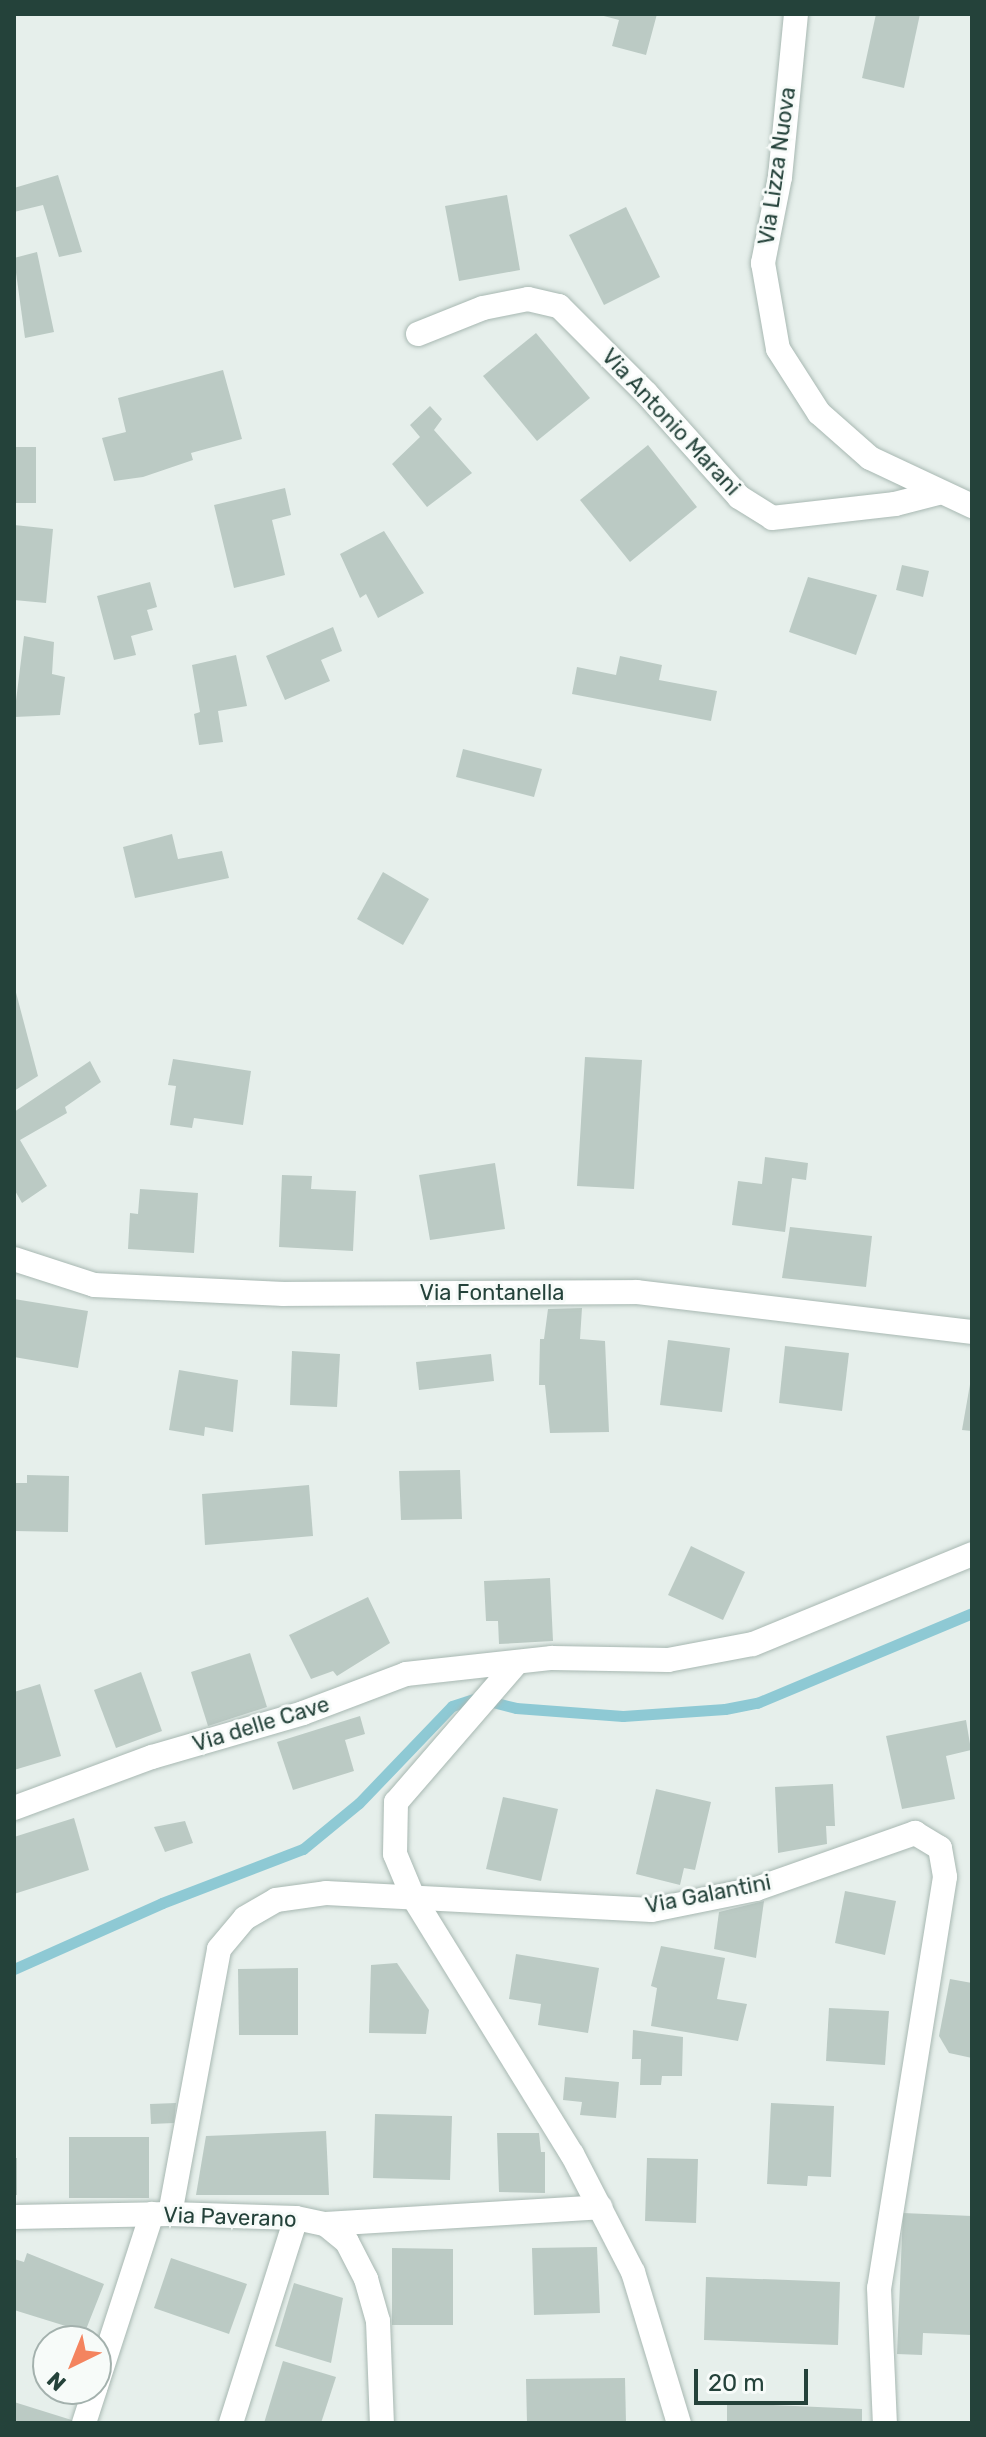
<!DOCTYPE html>
<style>
body{margin:0}
#map{position:relative;width:986px;height:2437px;overflow:hidden;background:#e6efeb;font-family:Rubik,sans-serif}
div>[style]{position:absolute}
[style*='--x']{left:calc(var(--x)*1px);top:calc(var(--y)*1px);width:calc(var(--w)*1px);rotate:calc(var(--a)*1deg)}
.stream>*{height:11px;margin:-5.5px;padding:0 5.5px;transform-origin:5.5px;border-radius:5.5px;background:#8ec9d4}
.building>*{inset:0;background:#bbcac4}
.roads{filter:drop-shadow(0 0 2px #a8b8b2) drop-shadow(0 0 2px #a8b8b2)}
.street>*{height:24px;margin:-12px;padding:0 12px;transform-origin:12px;border-radius:12px;background:#fff}
span{translate:-50% -50%;white-space:nowrap;text-align:center;line-height:1.15;-webkit-text-stroke:6px #f7fbf9;paint-order:stroke}
.street-label{font-size:22px;color:#24423a}
.frame{position:absolute;inset:0;border:16px solid #24423a;pointer-events:none}
.north{position:absolute;left:32px;top:2325px;width:80px;height:80px;box-sizing:border-box;background:#f7fbf9;border:2px solid #a3b1ad;border-radius:50%;rotate:223deg;font-size:22px;font-weight:700;line-height:32px;text-align:center;color:#24423a}
.north::after{content:'';display:block;margin:auto;width:28px;height:36px;background:#f4845f;clip-path:polygon(50% 0,100% 100%,50% 72%,0 100%)}
.scale{position:absolute;left:694px;top:2369px;width:114px;height:36px;box-sizing:border-box;border:4px solid #24423a;border-top:0;padding-left:10px;font-size:24px;line-height:28px;white-space:nowrap;color:#24423a;-webkit-text-stroke:6px #f7fbf9;paint-order:stroke}
</style>
<div id="map">
<div class="stream">
<i style="--x:14;--y:1969;--w:162;--a:-24"></i>
<i style="--x:162;--y:1903;--w:151;--a:-21"></i>
<i style="--x:303;--y:1849;--w:72;--a:-39.4"></i>
<i style="--x:359;--y:1803;--w:134;--a:-46.2"></i>
<i style="--x:452;--y:1706;--w:26;--a:-18"></i>
<i style="--x:477;--y:1698;--w:40;--a:14.4"></i>
<i style="--x:516;--y:1708;--w:107;--a:4.3"></i>
<i style="--x:623;--y:1716;--w:102;--a:-3.9"></i>
<i style="--x:725;--y:1709;--w:33;--a:-11"></i>
<i style="--x:757;--y:1703;--w:233;--a:-22.7"></i>
</div>
<div class="building">
<i style="clip-path:polygon(657px 14px,646px 55px,612px 46px,619px 20px,600px 15px)"></i>
<i style="clip-path:polygon(876px 14px,920px 14px,904px 88px,862px 78px)"></i>
<i style="clip-path:polygon(58px 175px,82px 252px,59px 257px,43px 205px,14px 212px,14px 188px)"></i>
<i style="clip-path:polygon(507px 195px,520px 270px,459px 281px,445px 206px)"></i>
<i style="clip-path:polygon(626px 207px,660px 277px,604px 305px,569px 235px)"></i>
<i style="clip-path:polygon(37px 252px,54px 332px,25px 338px,14px 258px)"></i>
<i style="clip-path:polygon(536px 333px,590px 398px,537px 441px,483px 376px)"></i>
<i style="clip-path:polygon(223px 370px,242px 439px,191px 453px,193px 460px,143px 477px,114px 481px,102px 438px,126px 432px,118px 398px)"></i>
<i style="clip-path:polygon(430px 406px,442px 419px,434px 430px,472px 473px,427px 507px,392px 464px,420px 437px,410px 425px)"></i>
<i style="clip-path:polygon(648px 445px,697px 507px,630px 562px,580px 500px)"></i>
<i style="clip-path:polygon(14px 447px,36px 447px,36px 503px,14px 503px)"></i>
<i style="clip-path:polygon(285px 488px,291px 515px,272px 520px,285px 575px,234px 588px,214px 505px)"></i>
<i style="clip-path:polygon(14px 525px,53px 529px,46px 603px,14px 600px)"></i>
<i style="clip-path:polygon(384px 531px,424px 593px,378px 618px,366px 594px,360px 598px,340px 554px)"></i>
<i style="clip-path:polygon(902px 565px,929px 571px,923px 597px,896px 590px)"></i>
<i style="clip-path:polygon(808px 577px,877px 595px,856px 655px,789px 632px)"></i>
<i style="clip-path:polygon(150px 582px,157px 607px,147px 610px,153px 630px,131px 636px,136px 655px,114px 660px,97px 596px)"></i>
<i style="clip-path:polygon(333px 627px,342px 651px,321px 660px,330px 681px,285px 700px,266px 656px)"></i>
<i style="clip-path:polygon(24px 636px,54px 642px,52px 674px,65px 677px,60px 715px,14px 717px)"></i>
<i style="clip-path:polygon(236px 655px,247px 706px,218px 711px,223px 742px,199px 745px,194px 714px,200px 712px,192px 665px)"></i>
<i style="clip-path:polygon(620px 656px,662px 665px,659px 680px,717px 691px,711px 721px,572px 694px,577px 667px,616px 675px)"></i>
<i style="clip-path:polygon(463px 749px,542px 769px,534px 797px,456px 777px)"></i>
<i style="clip-path:polygon(172px 834px,178px 859px,222px 851px,229px 878px,135px 898px,123px 847px)"></i>
<i style="clip-path:polygon(383px 872px,429px 899px,403px 945px,357px 919px)"></i>
<i style="clip-path:polygon(14px 985px,38px 1076px,14px 1091px)"></i>
<i style="clip-path:polygon(585px 1057px,642px 1060px,634px 1189px,577px 1186px)"></i>
<i style="clip-path:polygon(173px 1059px,251px 1071px,243px 1125px,194px 1118px,192px 1128px,170px 1125px,176px 1086px,168px 1085px)"></i>
<i style="clip-path:polygon(90px 1061px,101px 1082px,65px 1107px,67px 1113px,20px 1140px,47px 1186px,22px 1203px,14px 1189px,14px 1112px)"></i>
<i style="clip-path:polygon(765px 1157px,808px 1163px,806px 1180px,792px 1178px,785px 1232px,732px 1225px,738px 1181px,762px 1184px)"></i>
<i style="clip-path:polygon(495px 1163px,505px 1229px,430px 1240px,419px 1175px)"></i>
<i style="clip-path:polygon(282px 1175px,312px 1176px,311px 1189px,356px 1191px,353px 1251px,279px 1247px)"></i>
<i style="clip-path:polygon(140px 1189px,198px 1193px,194px 1253px,128px 1249px,130px 1213px,138px 1214px)"></i>
<i style="clip-path:polygon(790px 1227px,872px 1236px,866px 1287px,782px 1278px)"></i>
<i style="clip-path:polygon(14px 1299px,88px 1311px,78px 1368px,14px 1357px)"></i>
<i style="clip-path:polygon(582px 1308px,580px 1339px,605px 1341px,609px 1432px,550px 1433px,545px 1385px,539px 1385px,540px 1339px,544px 1339px,548px 1309px)"></i>
<i style="clip-path:polygon(668px 1340px,730px 1348px,722px 1412px,660px 1405px)"></i>
<i style="clip-path:polygon(785px 1346px,849px 1353px,842px 1411px,779px 1403px)"></i>
<i style="clip-path:polygon(292px 1351px,340px 1354px,337px 1407px,290px 1405px)"></i>
<i style="clip-path:polygon(491px 1354px,494px 1381px,419px 1390px,416px 1362px)"></i>
<i style="clip-path:polygon(179px 1370px,238px 1380px,233px 1432px,205px 1427px,204px 1436px,169px 1430px)"></i>
<i style="clip-path:polygon(972px 1373px,972px 1431px,962px 1430px)"></i>
<i style="clip-path:polygon(460px 1470px,462px 1519px,401px 1520px,399px 1471px)"></i>
<i style="clip-path:polygon(27px 1475px,69px 1476px,68px 1532px,14px 1531px,14px 1483px,27px 1483px)"></i>
<i style="clip-path:polygon(309px 1485px,313px 1536px,205px 1545px,202px 1494px)"></i>
<i style="clip-path:polygon(691px 1546px,745px 1572px,723px 1620px,668px 1595px)"></i>
<i style="clip-path:polygon(550px 1578px,553px 1641px,499px 1644px,498px 1621px,486px 1621px,484px 1581px)"></i>
<i style="clip-path:polygon(368px 1597px,390px 1643px,337px 1676px,333px 1671px,311px 1679px,289px 1635px)"></i>
<i style="clip-path:polygon(250px 1653px,267px 1707px,208px 1726px,191px 1672px)"></i>
<i style="clip-path:polygon(141px 1672px,162px 1731px,116px 1748px,94px 1690px)"></i>
<i style="clip-path:polygon(40px 1684px,61px 1756px,14px 1770px,14px 1692px)"></i>
<i style="clip-path:polygon(360px 1716px,365px 1734px,345px 1740px,354px 1771px,293px 1790px,277px 1742px)"></i>
<i style="clip-path:polygon(966px 1720px,971px 1750px,946px 1756px,955px 1799px,902px 1809px,886px 1736px)"></i>
<i style="clip-path:polygon(833px 1784px,835px 1826px,826px 1826px,827px 1844px,778px 1853px,775px 1787px)"></i>
<i style="clip-path:polygon(656px 1789px,711px 1802px,695px 1870px,684px 1868px,680px 1885px,636px 1874px)"></i>
<i style="clip-path:polygon(503px 1797px,558px 1809px,541px 1881px,486px 1869px)"></i>
<i style="clip-path:polygon(74px 1818px,89px 1870px,14px 1894px,14px 1837px)"></i>
<i style="clip-path:polygon(185px 1821px,193px 1843px,165px 1852px,154px 1827px)"></i>
<i style="clip-path:polygon(845px 1891px,896px 1901px,885px 1955px,835px 1943px)"></i>
<i style="clip-path:polygon(764px 1901px,756px 1958px,714px 1949px,719px 1912px)"></i>
<i style="clip-path:polygon(661px 1946px,725px 1958px,717px 1999px,747px 2004px,738px 2041px,651px 2026px,657px 1988px,651px 1986px)"></i>
<i style="clip-path:polygon(516px 1954px,599px 1968px,588px 2033px,538px 2025px,541px 2004px,509px 1999px)"></i>
<i style="clip-path:polygon(397px 1963px,429px 2010px,426px 2034px,369px 2033px,371px 1965px)"></i>
<i style="clip-path:polygon(298px 1968px,298px 2035px,239px 2035px,238px 1969px)"></i>
<i style="clip-path:polygon(950px 1979px,972px 1983px,972px 2058px,949px 2053px,939px 2036px)"></i>
<i style="clip-path:polygon(829px 2008px,889px 2011px,885px 2065px,826px 2061px)"></i>
<i style="clip-path:polygon(633px 2030px,683px 2037px,682px 2076px,662px 2076px,661px 2085px,640px 2085px,641px 2059px,632px 2059px)"></i>
<i style="clip-path:polygon(565px 2077px,619px 2082px,616px 2118px,580px 2115px,582px 2102px,563px 2100px)"></i>
<i style="clip-path:polygon(176px 2103px,174px 2123px,151px 2124px,150px 2104px)"></i>
<i style="clip-path:polygon(771px 2103px,834px 2106px,831px 2177px,808px 2176px,807px 2186px,767px 2184px)"></i>
<i style="clip-path:polygon(375px 2114px,452px 2116px,450px 2180px,373px 2178px)"></i>
<i style="clip-path:polygon(326px 2131px,329px 2195px,196px 2195px,206px 2136px)"></i>
<i style="clip-path:polygon(497px 2133px,539px 2133px,541px 2152px,545px 2152px,545px 2193px,499px 2192px)"></i>
<i style="clip-path:polygon(69px 2137px,149px 2137px,149px 2198px,69px 2198px)"></i>
<i style="clip-path:polygon(14px 2158px,17px 2158px,17px 2195px,14px 2195px)"></i>
<i style="clip-path:polygon(647px 2158px,698px 2159px,696px 2223px,645px 2221px)"></i>
<i style="clip-path:polygon(903px 2213px,972px 2216px,972px 2335px,923px 2333px,922px 2355px,897px 2354px)"></i>
<i style="clip-path:polygon(597px 2247px,600px 2313px,534px 2315px,532px 2248px)"></i>
<i style="clip-path:polygon(392px 2248px,453px 2249px,453px 2325px,392px 2325px)"></i>
<i style="clip-path:polygon(27px 2253px,104px 2284px,85px 2332px,14px 2310px,14px 2259px,24px 2262px)"></i>
<i style="clip-path:polygon(171px 2258px,247px 2284px,229px 2334px,154px 2308px)"></i>
<i style="clip-path:polygon(706px 2277px,840px 2282px,838px 2345px,704px 2340px)"></i>
<i style="clip-path:polygon(294px 2283px,343px 2298px,331px 2363px,275px 2346px)"></i>
<i style="clip-path:polygon(283px 2361px,336px 2377px,321px 2423px,264px 2423px)"></i>
<i style="clip-path:polygon(625px 2378px,626px 2423px,527px 2423px,526px 2379px)"></i>
<i style="clip-path:polygon(14px 2402px,78px 2422px,78px 2423px,14px 2423px)"></i>
<i style="clip-path:polygon(727px 2403px,862px 2409px,862px 2423px,727px 2423px)"></i>
</div>
<div class="roads">
<div class="street">
<i style="--x:796;--y:14;--w:164;--a:95.6"></i>
<i style="--x:780;--y:177;--w:88;--a:101.2"></i>
<i style="--x:763;--y:263;--w:87;--a:80.1"></i>
<i style="--x:778;--y:349;--w:76;--a:57.4"></i>
<i style="--x:819;--y:413;--w:68;--a:41.4"></i>
<i style="--x:870;--y:458;--w:113;--a:25.2"></i>
<i style="--x:418;--y:334;--w:70;--a:-21.8"></i>
<i style="--x:483;--y:308;--w:46;--a:-11.3"></i>
<i style="--x:528;--y:299;--w:32;--a:13"></i>
<i style="--x:559;--y:306;--w:123;--a:45"></i>
<i style="--x:646;--y:393;--w:140;--a:48.2"></i>
<i style="--x:739;--y:497;--w:39;--a:32"></i>
<i style="--x:772;--y:518;--w:124;--a:-6.5"></i>
<i style="--x:895;--y:504;--w:44;--a:-14.3"></i>
<i style="--x:14;--y:1259;--w:84;--a:18"></i>
<i style="--x:94;--y:1285;--w:190;--a:2.7"></i>
<i style="--x:284;--y:1294;--w:353;--a:-0.3"></i>
<i style="--x:637;--y:1292;--w:337;--a:6.8"></i>
<i style="--x:514;--y:1666;--w:180;--a:130.9"></i>
<i style="--x:396;--y:1802;--w:52;--a:91.1"></i>
<i style="--x:395;--y:1854;--w:47;--a:67.3"></i>
<i style="--x:413;--y:1897;--w:302;--a:58.3"></i>
<i style="--x:572;--y:2154;--w:133;--a:62.7"></i>
<i style="--x:633;--y:2272;--w:158;--a:73.1"></i>
<i style="--x:14;--y:1808;--w:147;--a:-20.3"></i>
<i style="--x:152;--y:1757;--w:157;--a:-16.2"></i>
<i style="--x:303;--y:1713;--w:110;--a:-20.7"></i>
<i style="--x:406;--y:1674;--w:147;--a:-6.3"></i>
<i style="--x:552;--y:1658;--w:116;--a:1"></i>
<i style="--x:668;--y:1660;--w:86;--a:-10.7"></i>
<i style="--x:753;--y:1644;--w:237;--a:-22.3"></i>
<i style="--x:170;--y:2214;--w:269;--a:-79.5"></i>
<i style="--x:219;--y:1949;--w:40;--a:-50"></i>
<i style="--x:245;--y:1918;--w:36;--a:-30"></i>
<i style="--x:276;--y:1900;--w:50;--a:-8"></i>
<i style="--x:326;--y:1893;--w:326;--a:3"></i>
<i style="--x:652;--y:1910;--w:106;--a:-11.4"></i>
<i style="--x:756;--y:1889;--w:169;--a:-19.4"></i>
<i style="--x:915;--y:1833;--w:29;--a:31"></i>
<i style="--x:940;--y:1848;--w:29;--a:80"></i>
<i style="--x:945;--y:1877;--w:416;--a:99.1"></i>
<i style="--x:879;--y:2288;--w:135;--a:87.5"></i>
<i style="--x:14;--y:2217;--w:156;--a:-1.1"></i>
<i style="--x:170;--y:2214;--w:126;--a:1.8"></i>
<i style="--x:296;--y:2218;--w:30;--a:12"></i>
<i style="--x:325;--y:2224;--w:28;--a:39"></i>
<i style="--x:347;--y:2242;--w:42;--a:62.8"></i>
<i style="--x:366;--y:2279;--w:44;--a:74.1"></i>
<i style="--x:378;--y:2321;--w:102;--a:87.8"></i>
<i style="--x:325;--y:2224;--w:276;--a:-3.5"></i>
<i style="--x:96;--y:2386;--w:181;--a:-72"></i>
<i style="--x:84;--y:2423;--w:36;--a:-72"></i>
<i style="--x:231;--y:2423;--w:215;--a:-72.4"></i>
</div>
</div>
<div class="street-label">
<span style="left:777px;top:166px;rotate:-82deg">Via Lizza Nuova</span>
<span style="left:671px;top:422px;rotate:47deg">Via Antonio Marani</span>
<span style="left:492px;top:1293px">Via Fontanella</span>
<span style="left:261px;top:1724px;rotate:-17deg">Via delle Cave</span>
<span style="left:708px;top:1894px;rotate:-11deg">Via Galantini</span>
<span style="left:230px;top:2217px;rotate:2deg">Via Paverano</span>
</div>
<div class="frame"></div>
<div class="north">N</div>
<div class="scale">20 m</div>
</div>
